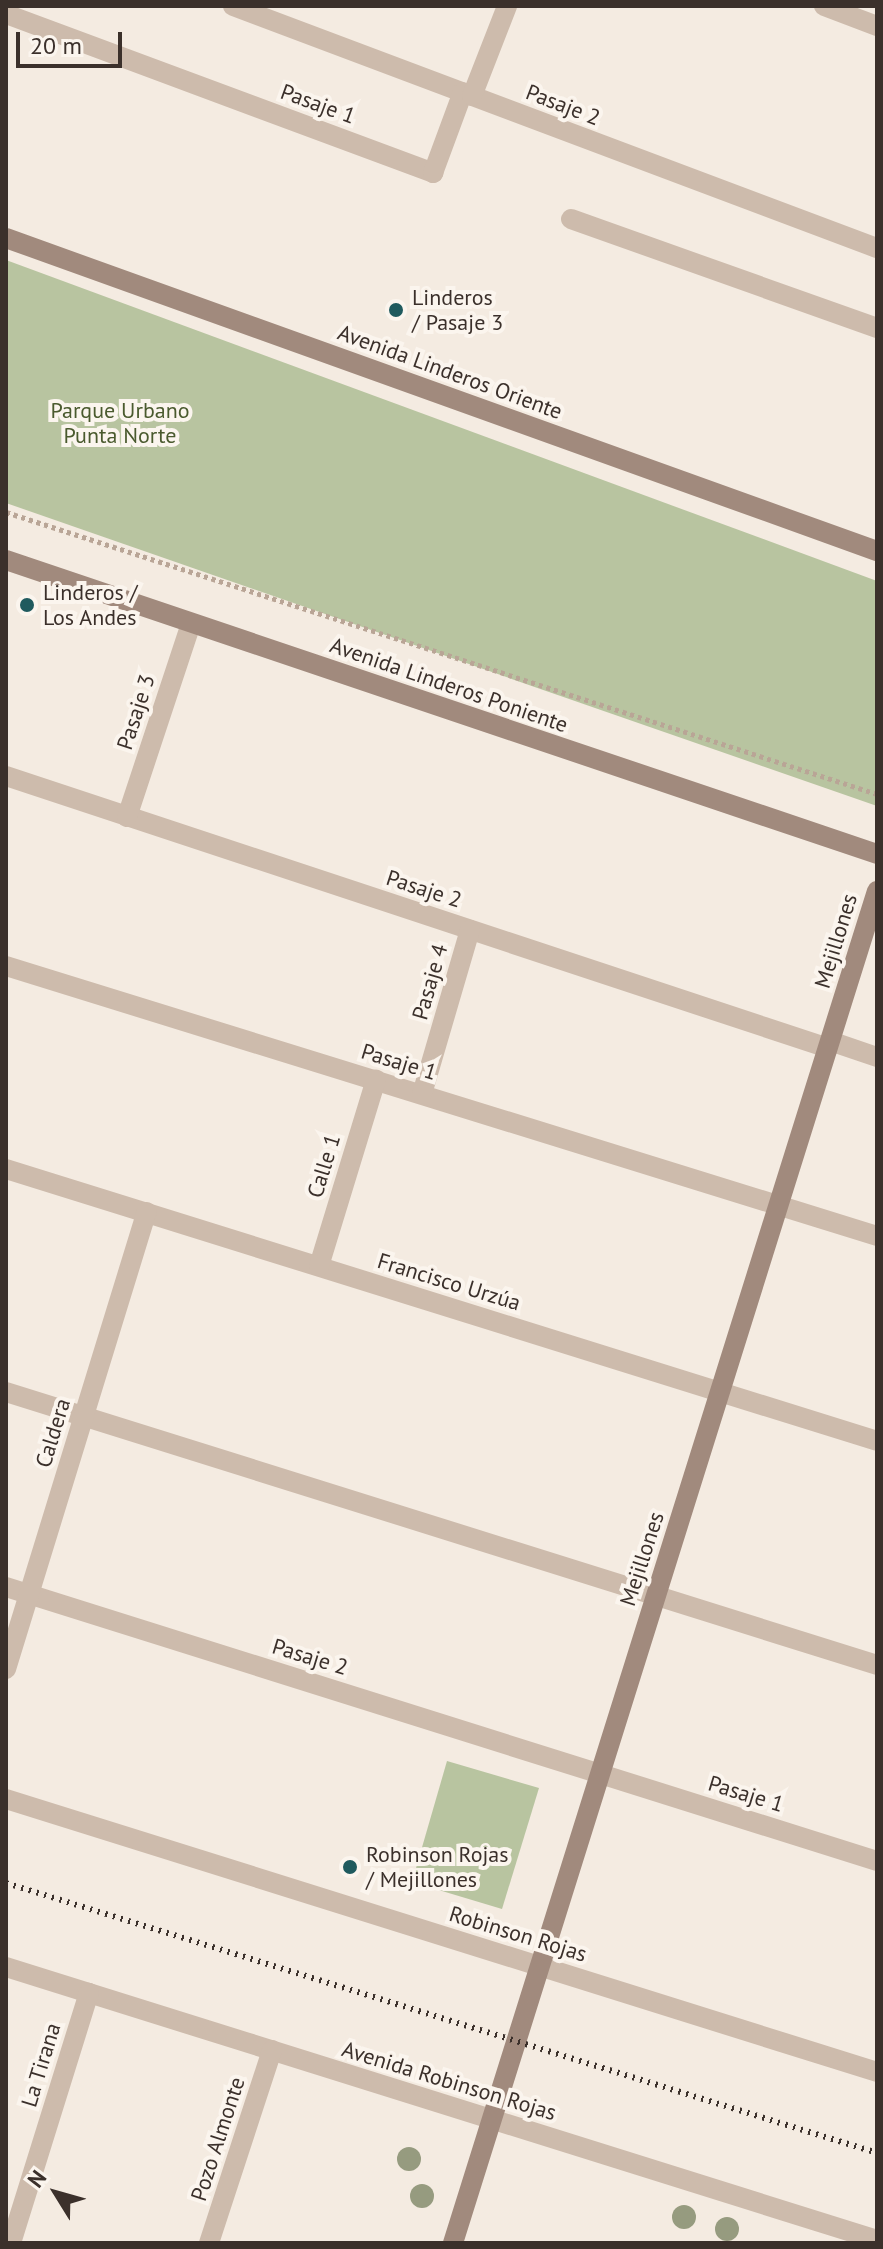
<!DOCTYPE html>
<meta charset="utf-8">
<style>
body{margin:0}
#map{position:relative;width:883px;height:2249px;overflow:hidden;background:#f4ebe1;font-family:"PT Sans",sans-serif}
div>[style]{position:absolute}
[style*='--x']{left:calc(var(--x)*1px);top:calc(var(--y)*1px);width:calc(var(--w)*1px);rotate:calc(var(--a)*1deg)}
.green>*{inset:0;background:#b8c4a0}
.path>*{height:5px;margin-top:-2.5px;transform-origin:0;background:repeating-linear-gradient(90deg,#b9a596 0 4px,transparent 0 8px)}
.street>*{height:20px;margin:-10px;padding:0 10px;transform-origin:10px;border-radius:10px;background:#cdbbac}
.secondary>*{height:20px;margin:-10px;padding:0 10px;transform-origin:10px;border-radius:10px;background:#a18a7d}
.rail>*{height:6px;margin-top:-3px;transform-origin:0;background:repeating-linear-gradient(90deg,#3b302b 0 2px,transparent 0 8px)}
.trees>*{width:24px;height:24px;margin:-12px;border-radius:50%;background:#969b7f}
.dots>*{width:22px;height:22px;translate:-50% -50%;box-sizing:border-box;border:4px solid #fbf5ee;border-radius:50%}
span{translate:-50% -50%;white-space:nowrap;text-align:center;line-height:1.15;-webkit-text-stroke:8px #fbf5ee;paint-order:stroke}
.street-label{font-size:22px;color:#3b302b}
.poi-label{font-size:22px;color:#3b302b}
.left{translate:0 -50%;text-align:left}
.park-label{font-size:22px;color:#4a5a2e}
.frame{position:absolute;inset:0;border:8px solid #3b302b;pointer-events:none}
.north{position:absolute;left:16px;top:2153px;width:80px;height:80px;-webkit-text-stroke:6px #fbf5ee;paint-order:stroke;rotate:307deg;font-size:22px;font-weight:700;line-height:32px;text-align:center;color:#3b302b}
.north::after{content:'';display:block;margin:auto;width:28px;height:36px;background:#3b302b;clip-path:polygon(50% 0,100% 100%,50% 72%,0 100%)}
.scale{position:absolute;left:16px;top:32px;width:106px;height:36px;box-sizing:border-box;border:4px solid #3b302b;border-top:0;padding-left:10px;font-size:24px;line-height:28px;white-space:nowrap;color:#3b302b;-webkit-text-stroke:6px #fbf5ee;paint-order:stroke}
</style>
<div id="map">
<div class="green">
<i style="clip-path:polygon(6px 260px,877px 581px,877px 806px,6px 503px)"></i>
<i style="clip-path:polygon(447px 1761px,539px 1788px,502px 1909px,412px 1882px)"></i>
</div>
<div class="path">
<i style="--x:6;--y:512;--w:916;--a:17.94"></i>
</div>
<div class="street">
<i style="--x:233;--y:6;--w:688;--a:20.6"></i>
<i style="--x:824;--y:6;--w:57;--a:20.7"></i>
<i style="--x:6;--y:14;--w:456;--a:20.4"></i>
<i style="--x:433;--y:173;--w:86;--a:-69.7"></i>
<i style="--x:472;--y:96;--w:97;--a:-68.7"></i>
<i style="--x:571;--y:219;--w:325;--a:19.6"></i>
<i style="--x:6;--y:776;--w:866;--a:18.31"></i>
<i style="--x:127;--y:817;--w:204;--a:-71.7"></i>
<i style="--x:6;--y:966;--w:912;--a:17.22"></i>
<i style="--x:830;--y:1041;--w:50;--a:18.8"></i>
<i style="--x:422;--y:1094;--w:171;--a:-73.7"></i>
<i style="--x:6;--y:1169;--w:912;--a:17.34"></i>
<i style="--x:319;--y:1266;--w:195;--a:-73"></i>
<i style="--x:6;--y:1392;--w:913;--a:17.4"></i>
<i style="--x:6;--y:1587;--w:913;--a:17.46"></i>
<i style="--x:6;--y:1669;--w:478;--a:-72.9"></i>
<i style="--x:6;--y:1799;--w:913;--a:17.4"></i>
<i style="--x:6;--y:1967;--w:913;--a:17.4"></i>
<i style="--x:11;--y:2243;--w:262;--a:-72.7"></i>
<i style="--x:209;--y:2243;--w:203;--a:-71.9"></i>
</div>
<div class="secondary">
<i style="--x:6;--y:238;--w:926;--a:19.77"></i>
<i style="--x:6;--y:560;--w:919;--a:18.65"></i>
<i style="--x:453;--y:2243;--w:1417;--a:-72.59"></i>
</div>
<div class="rail">
<i style="--x:6;--y:1883;--w:912;--a:17.22"></i>
</div>
<div class="trees">
<i style="left:409px;top:2159px"></i>
<i style="left:422px;top:2196px"></i>
<i style="left:684px;top:2217px"></i>
<i style="left:727px;top:2229px"></i>
</div>
<div class="dots">
<i style="left:396px;top:310px;background:#1f5a5e"></i>
<i style="left:27px;top:605px;background:#1f5a5e"></i>
<i style="left:350px;top:1867px;background:#1f5a5e"></i>
</div>
<div class="street-label">
<span style="left:318px;top:104px;rotate:20deg">Pasaje 1</span>
<span style="left:563px;top:105px;rotate:21deg">Pasaje 2</span>
<span style="left:450px;top:372px;rotate:20deg">Avenida Linderos Oriente</span>
<span style="left:449px;top:685px;rotate:19deg">Avenida Linderos Poniente</span>
<span style="left:136px;top:712px;rotate:-72deg">Pasaje 3</span>
<span style="left:424px;top:889px;rotate:18deg">Pasaje 2</span>
<span style="left:836px;top:941px;rotate:-73deg">Mejillones</span>
<span style="left:430px;top:982px;rotate:-74deg">Pasaje 4</span>
<span style="left:399px;top:1062px;rotate:17deg">Pasaje 1</span>
<span style="left:324px;top:1166px;rotate:-73deg">Calle 1</span>
<span style="left:449px;top:1282px;rotate:17deg">Francisco Urzúa</span>
<span style="left:53px;top:1433px;rotate:-73deg">Caldera</span>
<span style="left:642px;top:1559px;rotate:-72deg">Mejillones</span>
<span style="left:310px;top:1657px;rotate:17deg">Pasaje 2</span>
<span style="left:746px;top:1794px;rotate:17deg">Pasaje 1</span>
<span style="left:518px;top:1934px;rotate:17deg">Robinson Rojas</span>
<span style="left:41px;top:2065px;rotate:-73deg">La Tirana</span>
<span style="left:449px;top:2081px;rotate:17deg">Avenida Robinson Rojas</span>
<span style="left:218px;top:2139px;rotate:-72deg">Pozo Almonte</span>
</div>
<div class="poi-label">
<span class="left" style="left:412px;top:310px">Linderos<br>/ Pasaje 3</span>
<span class="left" style="left:43px;top:605px">Linderos /<br>Los Andes</span>
<span class="left" style="left:366px;top:1867px">Robinson Rojas<br>/ Mejillones</span>
</div>
<div class="park-label">
<span style="left:120px;top:423px">Parque Urbano<br>Punta Norte</span>
</div>
<div class="frame"></div>
<div class="north">N</div>
<div class="scale">20 m</div>
</div>
